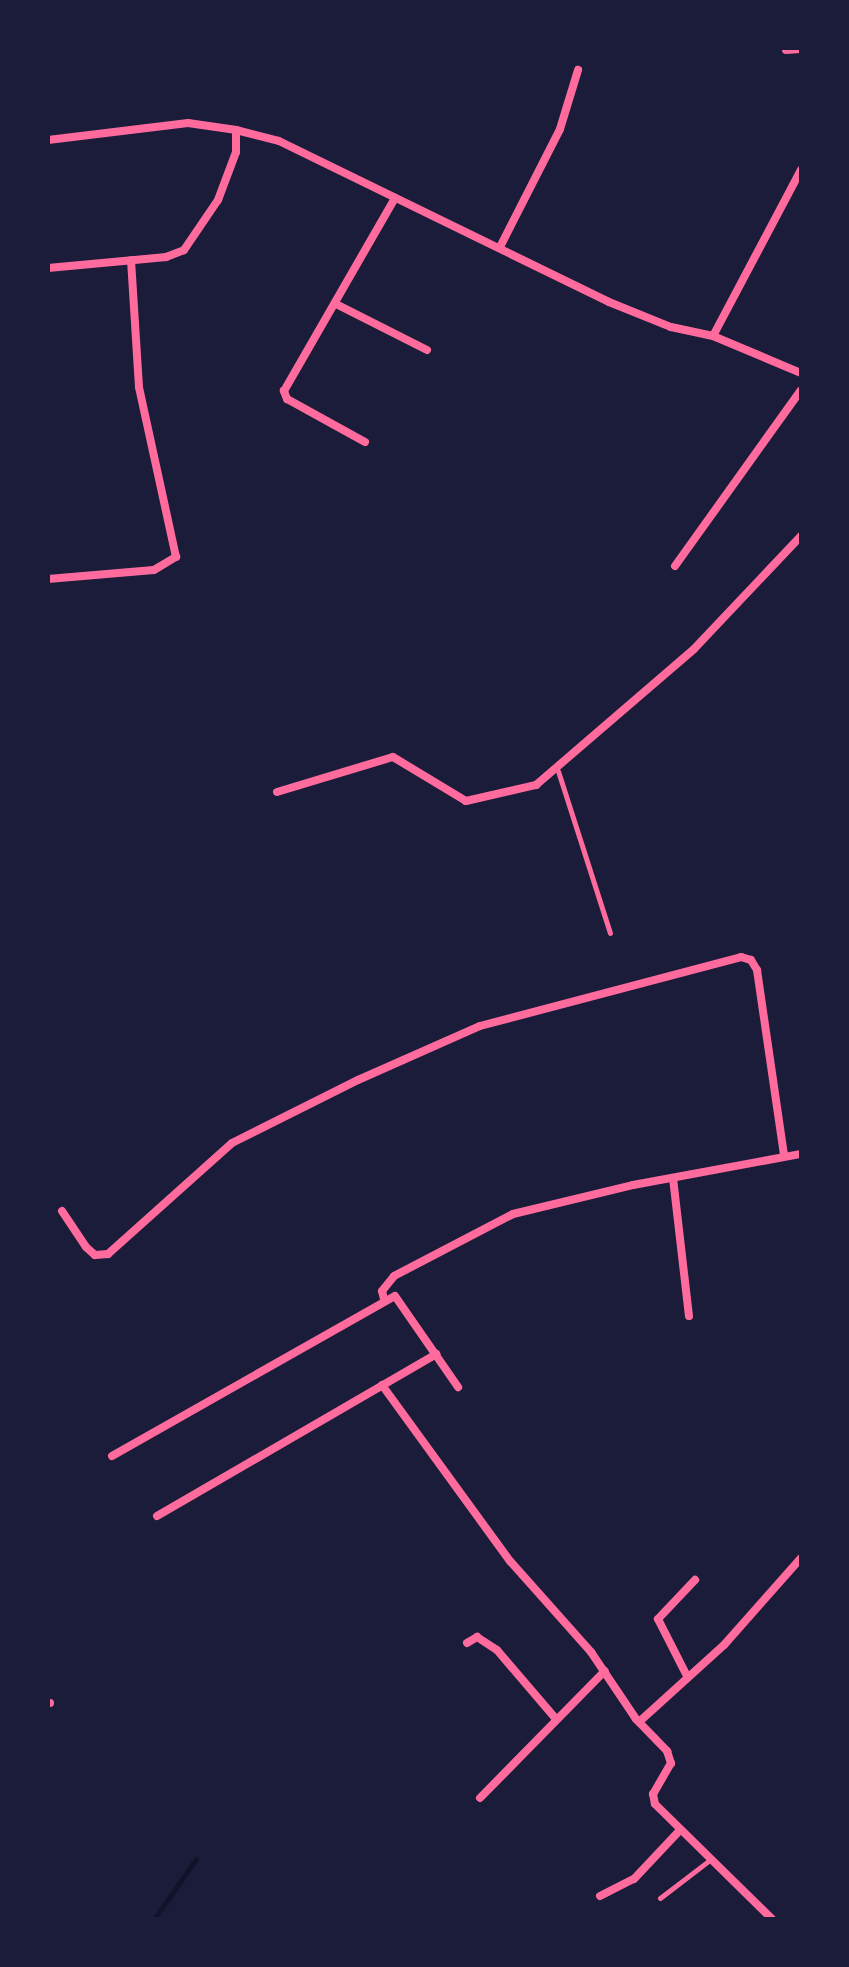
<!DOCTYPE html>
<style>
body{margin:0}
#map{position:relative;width:849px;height:1967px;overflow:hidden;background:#1b1b3a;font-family:"Varela Round",sans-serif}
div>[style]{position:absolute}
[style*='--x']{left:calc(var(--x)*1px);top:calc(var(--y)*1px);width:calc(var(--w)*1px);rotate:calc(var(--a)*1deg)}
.stream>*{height:5px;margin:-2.5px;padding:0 2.5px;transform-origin:2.5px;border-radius:2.5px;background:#12122b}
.service>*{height:5px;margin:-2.5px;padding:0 2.5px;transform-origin:2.5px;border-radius:2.5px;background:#ff6b9d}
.minor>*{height:8px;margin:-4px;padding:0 4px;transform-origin:4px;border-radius:4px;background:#ff6b9d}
span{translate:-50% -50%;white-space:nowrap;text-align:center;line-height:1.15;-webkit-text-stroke:6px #1b1b3a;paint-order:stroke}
.frame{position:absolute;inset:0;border:50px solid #1b1b3a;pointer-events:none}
</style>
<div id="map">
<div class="stream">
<i style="--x:154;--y:1919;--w:73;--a:-55"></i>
</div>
<div class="service">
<i style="--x:558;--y:771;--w:170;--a:72.2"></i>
<i style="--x:660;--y:1898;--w:64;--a:-37.4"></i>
</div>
<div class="minor">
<i style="--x:786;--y:50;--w:15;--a:-4"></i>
<i style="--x:48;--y:140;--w:141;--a:-6.9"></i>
<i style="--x:188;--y:123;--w:49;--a:8.3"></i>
<i style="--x:500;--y:247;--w:132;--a:-63"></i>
<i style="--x:560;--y:129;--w:62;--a:-73"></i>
<i style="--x:48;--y:268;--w:119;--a:-5.3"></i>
<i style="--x:166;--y:257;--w:19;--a:-21"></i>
<i style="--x:184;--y:250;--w:60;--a:-55.8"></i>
<i style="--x:218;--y:200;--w:51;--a:-69.4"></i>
<i style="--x:236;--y:152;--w:22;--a:-90"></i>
<i style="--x:236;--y:130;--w:44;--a:14.3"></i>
<i style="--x:279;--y:141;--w:367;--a:26"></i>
<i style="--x:609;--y:302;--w:67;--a:22"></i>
<i style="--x:671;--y:327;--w:43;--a:12.1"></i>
<i style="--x:713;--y:336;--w:95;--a:22.8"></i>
<i style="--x:336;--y:304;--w:102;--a:26.8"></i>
<i style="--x:713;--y:336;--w:188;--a:-62.1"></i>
<i style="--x:365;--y:442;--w:89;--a:-151.1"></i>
<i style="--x:287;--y:399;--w:9;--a:-111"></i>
<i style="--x:284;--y:391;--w:223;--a:-60.1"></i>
<i style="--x:675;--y:566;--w:216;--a:-54.4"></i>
<i style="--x:48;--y:579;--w:106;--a:-4.9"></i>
<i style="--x:154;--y:570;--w:26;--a:-31"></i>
<i style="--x:176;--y:557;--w:174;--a:-102.3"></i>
<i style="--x:139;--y:387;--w:127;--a:-93.6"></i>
<i style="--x:277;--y:792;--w:121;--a:-16.8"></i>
<i style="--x:393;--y:757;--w:85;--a:31.1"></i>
<i style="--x:466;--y:801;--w:72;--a:-12.9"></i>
<i style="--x:536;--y:785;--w:208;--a:-40.7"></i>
<i style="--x:694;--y:649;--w:156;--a:-46.6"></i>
<i style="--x:673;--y:1178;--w:139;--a:83.4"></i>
<i style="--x:62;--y:1211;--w:43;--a:56.3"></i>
<i style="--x:86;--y:1247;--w:12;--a:42"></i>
<i style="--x:95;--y:1255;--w:13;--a:-4"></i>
<i style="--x:108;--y:1254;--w:166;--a:-41.8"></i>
<i style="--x:232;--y:1143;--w:141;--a:-26.6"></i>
<i style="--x:358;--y:1080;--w:133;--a:-23.9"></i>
<i style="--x:480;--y:1026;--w:270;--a:-14.8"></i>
<i style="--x:741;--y:957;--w:10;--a:17"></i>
<i style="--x:751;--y:960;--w:12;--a:59"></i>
<i style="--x:757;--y:970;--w:188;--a:81.7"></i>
<i style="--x:384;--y:1299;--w:8;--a:-104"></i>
<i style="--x:382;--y:1291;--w:19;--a:-51"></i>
<i style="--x:394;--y:1276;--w:134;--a:-27.5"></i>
<i style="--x:513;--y:1214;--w:123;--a:-13.6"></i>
<i style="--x:633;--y:1185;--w:171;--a:-10.5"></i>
<i style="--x:382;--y:1385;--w:218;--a:54"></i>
<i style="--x:510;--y:1561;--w:122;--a:48.3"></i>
<i style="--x:591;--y:1652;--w:81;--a:56.1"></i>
<i style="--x:636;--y:1719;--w:45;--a:45.9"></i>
<i style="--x:667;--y:1751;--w:13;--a:72"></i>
<i style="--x:671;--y:1763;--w:36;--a:120"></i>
<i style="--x:653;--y:1794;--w:10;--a:79"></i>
<i style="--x:655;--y:1804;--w:164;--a:44.5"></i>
<i style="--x:112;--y:1456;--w:325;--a:-29.5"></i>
<i style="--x:395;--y:1296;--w:111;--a:55.3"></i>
<i style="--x:157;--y:1516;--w:323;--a:-30.1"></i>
<i style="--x:467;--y:1643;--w:12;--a:-31"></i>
<i style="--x:477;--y:1637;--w:24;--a:33"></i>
<i style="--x:497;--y:1650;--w:91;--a:49.5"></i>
<i style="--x:687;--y:1676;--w:64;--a:-117"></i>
<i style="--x:658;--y:1619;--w:54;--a:-46.5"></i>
<i style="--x:48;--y:1703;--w:2;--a:0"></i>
<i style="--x:639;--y:1722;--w:115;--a:-42.2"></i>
<i style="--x:724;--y:1645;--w:116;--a:-48.5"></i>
<i style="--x:480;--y:1798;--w:178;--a:-45.5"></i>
<i style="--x:600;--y:1896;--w:38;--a:-27"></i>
<i style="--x:634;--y:1879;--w:67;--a:-46.8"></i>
</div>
<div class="frame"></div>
</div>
